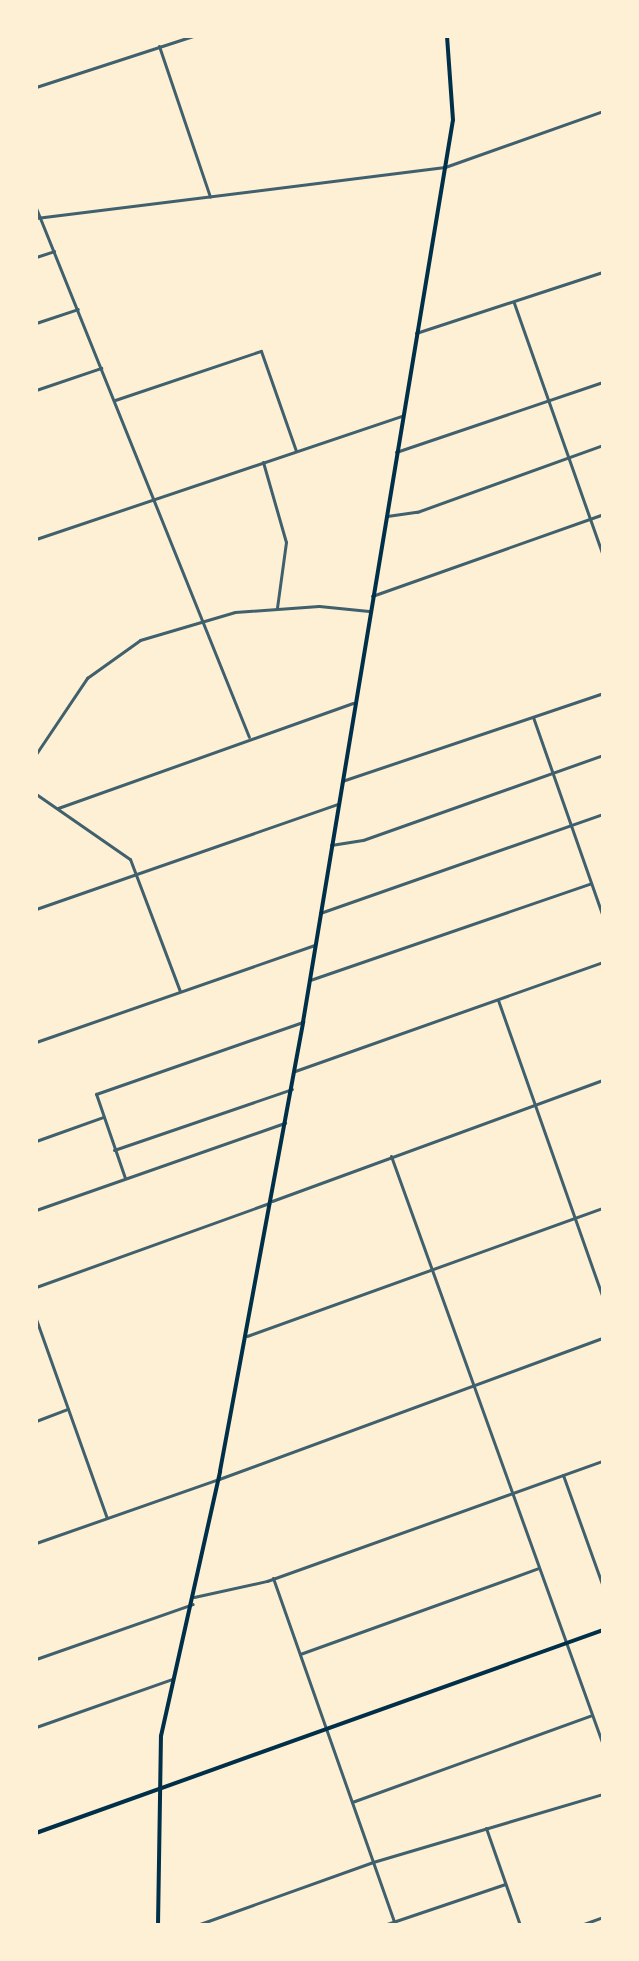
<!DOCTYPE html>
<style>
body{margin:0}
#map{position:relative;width:639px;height:1961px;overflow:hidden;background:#fdf0d5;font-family:"Archivo Narrow",sans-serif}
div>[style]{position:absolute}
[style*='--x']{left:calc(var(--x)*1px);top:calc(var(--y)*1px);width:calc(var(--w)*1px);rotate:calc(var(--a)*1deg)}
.minor>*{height:3px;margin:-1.5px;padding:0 1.5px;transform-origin:1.5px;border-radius:1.5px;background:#3f606c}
.tertiary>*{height:3px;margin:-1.5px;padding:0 1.5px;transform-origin:1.5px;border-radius:1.5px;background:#3f606c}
.secondary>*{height:4px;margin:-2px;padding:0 2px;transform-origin:2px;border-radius:2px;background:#003049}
.primary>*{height:4px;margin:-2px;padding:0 2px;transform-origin:2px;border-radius:2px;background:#003049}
span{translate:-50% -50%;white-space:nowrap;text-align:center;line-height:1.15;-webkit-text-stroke:8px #fdf0d5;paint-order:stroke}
.frame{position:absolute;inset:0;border:38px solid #fdf0d5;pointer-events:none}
</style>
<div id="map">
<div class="minor">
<i style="--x:159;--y:46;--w:159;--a:71.3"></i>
<i style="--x:36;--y:87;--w:165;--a:-18"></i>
<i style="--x:36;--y:208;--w:570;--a:68.07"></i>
<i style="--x:36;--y:218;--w:412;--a:-7.1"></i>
<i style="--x:445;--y:167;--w:168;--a:-19.5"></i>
<i style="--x:36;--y:257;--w:19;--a:-18"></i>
<i style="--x:514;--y:303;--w:268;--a:70.6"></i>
<i style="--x:36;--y:323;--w:44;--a:-18.4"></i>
<i style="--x:416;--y:333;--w:197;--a:-18.1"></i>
<i style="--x:36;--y:390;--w:69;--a:-18.7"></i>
<i style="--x:115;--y:400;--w:154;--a:-18.6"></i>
<i style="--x:261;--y:351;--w:106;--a:70.7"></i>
<i style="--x:396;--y:452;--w:219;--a:-18.7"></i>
<i style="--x:263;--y:462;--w:83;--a:74"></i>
<i style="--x:286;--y:542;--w:67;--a:97.8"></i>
<i style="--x:387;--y:516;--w:30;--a:-8"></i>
<i style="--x:417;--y:512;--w:198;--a:-19.8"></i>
<i style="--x:36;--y:539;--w:386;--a:-18.6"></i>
<i style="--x:372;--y:596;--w:245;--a:-19.5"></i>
<i style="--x:533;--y:717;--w:212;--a:70.7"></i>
<i style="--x:36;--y:754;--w:92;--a:-56.1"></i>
<i style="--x:87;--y:678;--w:65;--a:-35.6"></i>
<i style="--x:140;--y:640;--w:99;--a:-16.4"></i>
<i style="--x:235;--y:612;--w:84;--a:-4.1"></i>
<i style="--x:319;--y:606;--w:50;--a:5.7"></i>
<i style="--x:342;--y:781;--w:275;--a:-18.6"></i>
<i style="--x:36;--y:794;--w:114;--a:34.7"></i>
<i style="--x:130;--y:859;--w:141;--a:69.3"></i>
<i style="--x:58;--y:808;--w:313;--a:-19.6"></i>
<i style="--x:331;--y:845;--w:32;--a:-9"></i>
<i style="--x:363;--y:840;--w:255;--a:-19.5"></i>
<i style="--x:36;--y:909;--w:319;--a:-19.2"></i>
<i style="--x:320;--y:913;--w:300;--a:-19.3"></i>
<i style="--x:310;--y:980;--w:297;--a:-19"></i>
<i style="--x:498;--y:1000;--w:316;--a:70.6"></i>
<i style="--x:36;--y:1042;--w:295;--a:-19.2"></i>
<i style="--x:295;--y:1071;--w:327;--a:-19.5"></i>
<i style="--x:36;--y:1141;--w:71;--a:-19.7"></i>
<i style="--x:114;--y:1150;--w:188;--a:-18.9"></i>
<i style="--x:391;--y:1156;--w:626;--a:70.2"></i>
<i style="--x:125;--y:1178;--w:89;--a:-109"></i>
<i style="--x:96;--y:1094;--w:219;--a:-19.2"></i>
<i style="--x:36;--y:1210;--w:264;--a:-19.3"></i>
<i style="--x:36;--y:1287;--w:248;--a:-19.8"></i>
<i style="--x:36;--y:1319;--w:211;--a:70.4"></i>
<i style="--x:247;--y:1336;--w:378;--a:-19.8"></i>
<i style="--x:36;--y:1421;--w:34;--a:-21"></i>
<i style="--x:563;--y:1475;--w:119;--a:70.3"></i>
<i style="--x:219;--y:1479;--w:409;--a:-20.2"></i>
<i style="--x:273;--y:1578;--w:368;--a:70.6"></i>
<i style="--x:194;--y:1597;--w:75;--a:-12.4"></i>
<i style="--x:267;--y:1581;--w:357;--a:-19.7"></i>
<i style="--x:300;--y:1654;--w:254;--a:-19.8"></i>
<i style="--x:36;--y:1659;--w:166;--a:-19.3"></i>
<i style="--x:36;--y:1727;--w:144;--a:-19.4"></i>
<i style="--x:352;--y:1802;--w:255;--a:-19.9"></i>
<i style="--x:486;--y:1828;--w:103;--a:70.7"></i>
<i style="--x:197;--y:1925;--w:187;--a:-19.7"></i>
<i style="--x:373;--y:1862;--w:240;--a:-16.5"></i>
<i style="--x:384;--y:1925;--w:128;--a:-18.7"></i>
<i style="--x:581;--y:1925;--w:23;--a:-20"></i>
</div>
<div class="tertiary">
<i style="--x:272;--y:1201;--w:352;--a:-20.1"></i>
<i style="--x:36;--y:1543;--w:194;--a:-19.3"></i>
</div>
<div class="secondary">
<i style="--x:36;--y:1833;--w:602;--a:-19.7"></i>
</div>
<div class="primary">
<i style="--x:158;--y:1925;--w:189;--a:-89.1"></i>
<i style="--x:161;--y:1736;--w:271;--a:-77.4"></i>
<i style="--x:220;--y:1471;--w:457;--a:-79.5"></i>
<i style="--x:303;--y:1022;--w:914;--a:-80.56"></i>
<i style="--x:453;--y:120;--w:84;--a:-94.1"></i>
</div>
<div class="frame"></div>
</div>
